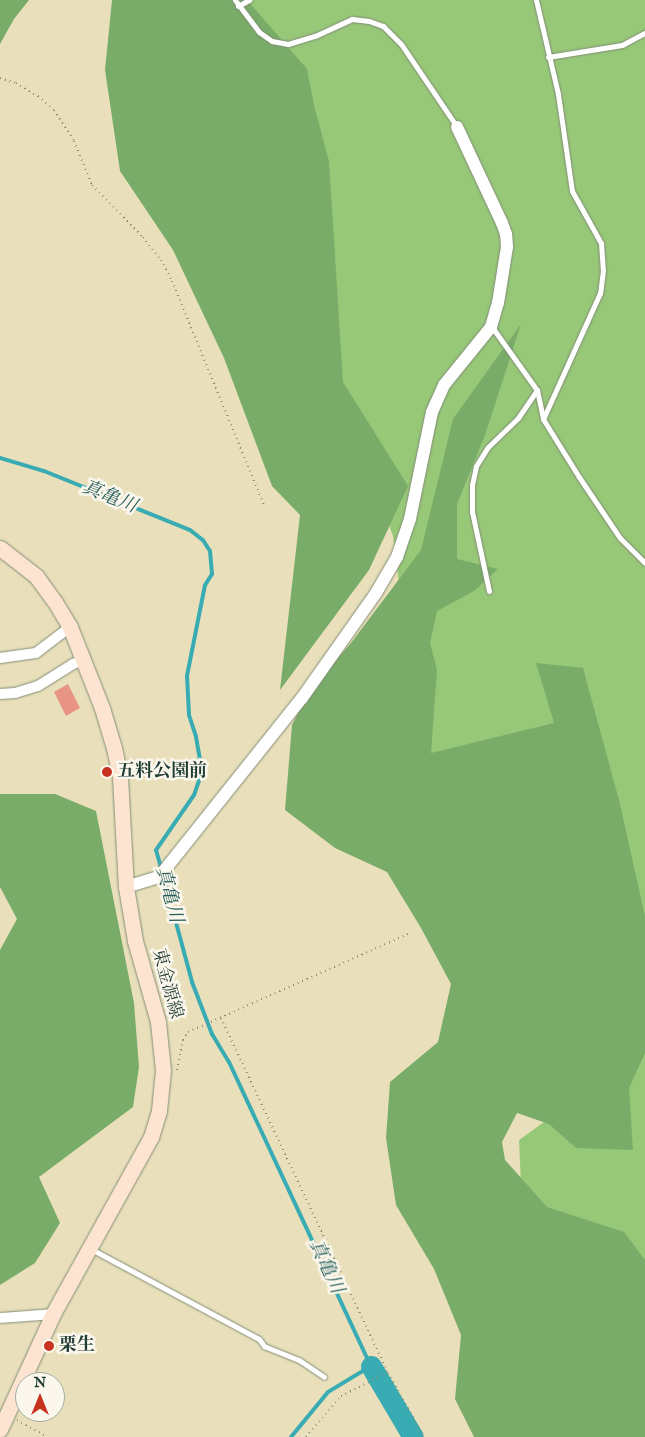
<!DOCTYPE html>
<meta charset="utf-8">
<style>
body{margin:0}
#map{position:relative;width:645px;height:1437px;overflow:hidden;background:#e9e0bb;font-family:"IM FELL English","Noto Serif JP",serif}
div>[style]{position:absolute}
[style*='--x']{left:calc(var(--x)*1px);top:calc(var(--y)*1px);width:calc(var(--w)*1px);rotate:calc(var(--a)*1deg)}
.green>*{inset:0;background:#97c878}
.forest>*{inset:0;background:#79ac68}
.stream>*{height:4px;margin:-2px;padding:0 2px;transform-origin:2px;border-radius:2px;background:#39abb3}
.river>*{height:21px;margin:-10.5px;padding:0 10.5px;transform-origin:10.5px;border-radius:10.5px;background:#39abb3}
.building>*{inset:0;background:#e89485}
.path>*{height:2px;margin-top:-1px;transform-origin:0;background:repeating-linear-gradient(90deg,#848e78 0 1px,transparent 0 5px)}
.roads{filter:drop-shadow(0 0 1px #848e78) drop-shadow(0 0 1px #848e78)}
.service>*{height:5px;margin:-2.5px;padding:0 2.5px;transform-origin:2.5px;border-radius:2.5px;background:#fff}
.minor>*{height:10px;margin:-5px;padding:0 5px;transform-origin:5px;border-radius:5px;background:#fff}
.tertiary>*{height:12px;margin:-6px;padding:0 6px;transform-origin:6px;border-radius:6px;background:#fff}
.secondary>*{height:15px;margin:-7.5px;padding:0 7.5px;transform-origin:7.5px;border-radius:7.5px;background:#fde4d1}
.dots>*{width:14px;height:14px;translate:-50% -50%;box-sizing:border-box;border:2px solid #fbf7ec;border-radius:50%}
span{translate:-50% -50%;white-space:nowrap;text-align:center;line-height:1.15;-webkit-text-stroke:5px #fbf7ec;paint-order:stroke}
.poi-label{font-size:18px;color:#1f3d34;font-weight:700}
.left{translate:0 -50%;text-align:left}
.street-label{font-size:18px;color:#1f3d34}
.water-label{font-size:19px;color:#275e5a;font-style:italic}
.north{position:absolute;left:15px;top:1372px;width:50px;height:50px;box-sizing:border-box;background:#fbf7ec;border:1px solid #a3ada2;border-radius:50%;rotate:0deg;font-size:14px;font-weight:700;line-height:20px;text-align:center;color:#1f3d34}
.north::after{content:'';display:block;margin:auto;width:18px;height:22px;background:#c8321e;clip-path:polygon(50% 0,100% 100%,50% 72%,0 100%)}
</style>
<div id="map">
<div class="green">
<i style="clip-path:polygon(174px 0,645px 0,645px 1356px,523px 1231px,519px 1140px,604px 1079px,424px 776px,393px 536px,314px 318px)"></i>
</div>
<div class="forest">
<i style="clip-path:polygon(0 0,29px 0,14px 19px,0 44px)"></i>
<i style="clip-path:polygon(112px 0,247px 0,307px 69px,314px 105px,329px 161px,343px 382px,408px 486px,369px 570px,280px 690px,300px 515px,272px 486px,224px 358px,173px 250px,120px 171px,105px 70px)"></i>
<i style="clip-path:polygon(521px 324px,485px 435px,457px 504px,457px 559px,498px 569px,474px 591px,437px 611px,430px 643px,437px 670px,431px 753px,554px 723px,536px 663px,583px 668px,619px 800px,645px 916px,645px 1053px,629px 1088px,633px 1150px,576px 1148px,549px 1124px,517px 1113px,502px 1142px,505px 1160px,547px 1207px,624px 1232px,645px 1260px,645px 1437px,474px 1437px,455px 1399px,461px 1335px,434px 1269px,396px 1205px,386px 1138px,390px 1082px,438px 1042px,451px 984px,421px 928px,387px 872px,335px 848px,285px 810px,292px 725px,309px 691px,351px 643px,421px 550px,453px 419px)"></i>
<i style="clip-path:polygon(0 794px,55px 794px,96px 811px,134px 1003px,139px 1067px,133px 1107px,39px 1177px,60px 1223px,35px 1263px,0 1285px,0 950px,17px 919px,0 887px)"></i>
</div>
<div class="stream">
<i style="--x:0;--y:458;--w:46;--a:16.5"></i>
<i style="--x:44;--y:471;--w:157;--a:22"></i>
<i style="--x:190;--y:530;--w:16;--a:38"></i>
<i style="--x:203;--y:540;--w:13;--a:58"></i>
<i style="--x:210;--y:551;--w:23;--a:85"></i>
<i style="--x:212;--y:574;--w:13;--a:122"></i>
<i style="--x:205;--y:585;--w:93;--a:101.2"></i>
<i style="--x:187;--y:676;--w:39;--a:87"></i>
<i style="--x:189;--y:715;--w:23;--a:72"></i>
<i style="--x:196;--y:737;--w:36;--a:80"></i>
<i style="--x:202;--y:772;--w:24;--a:109"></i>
<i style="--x:194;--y:795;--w:67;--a:124.6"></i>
<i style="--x:156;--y:850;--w:19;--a:74"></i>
<i style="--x:164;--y:878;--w:108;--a:74.9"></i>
<i style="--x:192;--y:982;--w:56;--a:69"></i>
<i style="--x:212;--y:1034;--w:33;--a:59"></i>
<i style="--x:229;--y:1062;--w:336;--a:65"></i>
<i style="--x:371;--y:1366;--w:50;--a:148.8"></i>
<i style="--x:328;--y:1392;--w:58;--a:129.4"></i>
</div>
<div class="river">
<i style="--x:371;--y:1366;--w:82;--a:59.4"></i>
</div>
<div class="building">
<i style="clip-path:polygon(68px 684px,80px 708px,66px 716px,54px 692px)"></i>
</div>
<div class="path">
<i style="--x:0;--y:78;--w:17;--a:17"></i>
<i style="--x:16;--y:83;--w:26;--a:31"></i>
<i style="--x:38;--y:96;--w:21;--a:41"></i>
<i style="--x:54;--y:110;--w:37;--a:57"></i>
<i style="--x:74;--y:141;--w:48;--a:67.8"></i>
<i style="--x:92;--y:185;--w:73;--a:45.6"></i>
<i style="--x:143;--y:237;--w:29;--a:52"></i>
<i style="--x:161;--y:260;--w:24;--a:62"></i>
<i style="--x:172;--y:281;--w:245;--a:67.7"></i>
<i style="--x:221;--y:1018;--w:392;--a:64.8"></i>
<i style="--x:388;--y:1373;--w:73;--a:60.6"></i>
<i style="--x:177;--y:1070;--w:31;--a:-79"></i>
<i style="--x:183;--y:1040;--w:9;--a:-58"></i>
<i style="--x:188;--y:1032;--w:243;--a:-24"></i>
<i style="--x:17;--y:1420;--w:35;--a:29"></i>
<i style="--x:306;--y:1437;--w:54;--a:-49.5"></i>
<i style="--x:341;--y:1396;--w:51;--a:-26.6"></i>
</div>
<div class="roads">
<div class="service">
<i style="--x:235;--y:0;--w:40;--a:53"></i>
<i style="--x:259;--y:32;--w:16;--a:35"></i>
<i style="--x:272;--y:41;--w:16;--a:11"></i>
<i style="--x:288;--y:44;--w:28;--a:-17"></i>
<i style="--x:315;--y:36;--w:41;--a:-24.7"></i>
<i style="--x:352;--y:19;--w:17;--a:7"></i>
<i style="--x:369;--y:21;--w:15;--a:20"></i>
<i style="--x:383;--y:26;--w:25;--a:45"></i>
<i style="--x:401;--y:44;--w:100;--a:56"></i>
<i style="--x:536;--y:0;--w:97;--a:76.8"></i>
<i style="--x:558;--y:94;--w:98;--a:81.8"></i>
<i style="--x:572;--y:191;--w:60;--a:60.9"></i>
<i style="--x:601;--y:243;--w:27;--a:86"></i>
<i style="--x:603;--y:270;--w:23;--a:97"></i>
<i style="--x:600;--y:293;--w:138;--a:114.3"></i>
<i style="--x:238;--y:6;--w:13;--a:-29"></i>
<i style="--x:548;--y:57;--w:75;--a:-9.2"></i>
<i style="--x:622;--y:45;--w:26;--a:-28"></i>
<i style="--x:492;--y:327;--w:77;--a:54.5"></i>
<i style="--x:537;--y:390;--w:30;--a:78"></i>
<i style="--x:543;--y:419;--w:68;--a:58.2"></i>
<i style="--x:579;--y:477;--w:73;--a:56.1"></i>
<i style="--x:620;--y:538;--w:35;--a:45"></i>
<i style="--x:489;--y:591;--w:81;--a:-102.1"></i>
<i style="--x:472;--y:512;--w:27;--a:-90"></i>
<i style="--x:472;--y:485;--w:19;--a:-78"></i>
<i style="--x:476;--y:466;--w:22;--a:-58"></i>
<i style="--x:488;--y:447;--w:42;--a:-44"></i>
<i style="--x:518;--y:418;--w:34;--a:-56"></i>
<i style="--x:91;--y:1249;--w:191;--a:28.2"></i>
<i style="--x:259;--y:1339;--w:9;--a:54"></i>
<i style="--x:264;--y:1346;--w:38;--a:22"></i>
<i style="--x:299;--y:1360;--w:30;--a:34"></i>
</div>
<div class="minor">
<i style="--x:0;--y:658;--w:36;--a:-8"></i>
<i style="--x:36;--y:653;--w:43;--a:-37.4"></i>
<i style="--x:0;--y:694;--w:15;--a:-4"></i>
<i style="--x:15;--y:693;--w:24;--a:-17"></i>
<i style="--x:38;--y:686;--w:41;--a:-32.2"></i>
<i style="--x:73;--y:664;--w:12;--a:-20"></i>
<i style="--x:0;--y:1318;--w:53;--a:-4.3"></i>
</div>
<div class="tertiary">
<i style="--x:126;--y:887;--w:34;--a:-17"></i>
<i style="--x:159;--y:877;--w:229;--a:-51.4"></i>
<i style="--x:302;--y:698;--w:128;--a:-54.8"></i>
<i style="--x:376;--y:593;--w:42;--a:-59.7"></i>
<i style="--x:397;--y:557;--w:40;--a:-71.1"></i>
<i style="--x:410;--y:519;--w:109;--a:-78.4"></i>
<i style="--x:432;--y:412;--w:30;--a:-66"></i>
<i style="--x:444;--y:385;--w:75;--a:-51"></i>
<i style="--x:491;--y:327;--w:25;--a:-74"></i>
<i style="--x:498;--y:303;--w:57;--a:-80.9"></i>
<i style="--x:507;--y:247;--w:13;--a:-94"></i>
<i style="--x:506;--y:234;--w:12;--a:-110"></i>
<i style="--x:502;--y:223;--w:106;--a:-115.1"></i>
</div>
<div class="secondary">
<i style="--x:0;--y:548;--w:46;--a:37.9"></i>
<i style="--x:36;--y:576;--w:32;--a:54"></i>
<i style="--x:55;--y:602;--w:29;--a:59"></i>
<i style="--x:70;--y:627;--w:87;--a:68.4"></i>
<i style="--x:102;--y:708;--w:42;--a:73.3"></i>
<i style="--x:114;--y:748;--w:30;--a:78"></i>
<i style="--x:120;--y:777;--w:110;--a:86.9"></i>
<i style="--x:126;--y:887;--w:55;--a:80.5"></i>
<i style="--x:135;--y:941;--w:84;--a:74.1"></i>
<i style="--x:158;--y:1022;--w:48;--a:84.1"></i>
<i style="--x:163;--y:1070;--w:41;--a:95.6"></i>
<i style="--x:159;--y:1111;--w:27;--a:107"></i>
<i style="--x:151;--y:1137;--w:202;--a:119"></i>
<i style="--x:53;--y:1314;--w:127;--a:114.7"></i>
</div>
</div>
<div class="dots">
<i style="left:107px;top:772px;background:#c8321e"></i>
<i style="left:49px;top:1346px;background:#c8321e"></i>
</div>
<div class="poi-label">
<span class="left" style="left:117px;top:772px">五料公園前</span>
<span class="left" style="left:59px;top:1346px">栗生</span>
</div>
<div class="street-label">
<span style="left:166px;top:984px;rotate:75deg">東金源線</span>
</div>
<div class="water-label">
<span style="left:109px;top:498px;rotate:22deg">真亀川</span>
<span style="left:168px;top:895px;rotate:75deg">真亀川</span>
<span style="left:325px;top:1267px;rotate:65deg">真亀川</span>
</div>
<div class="north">N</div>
</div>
